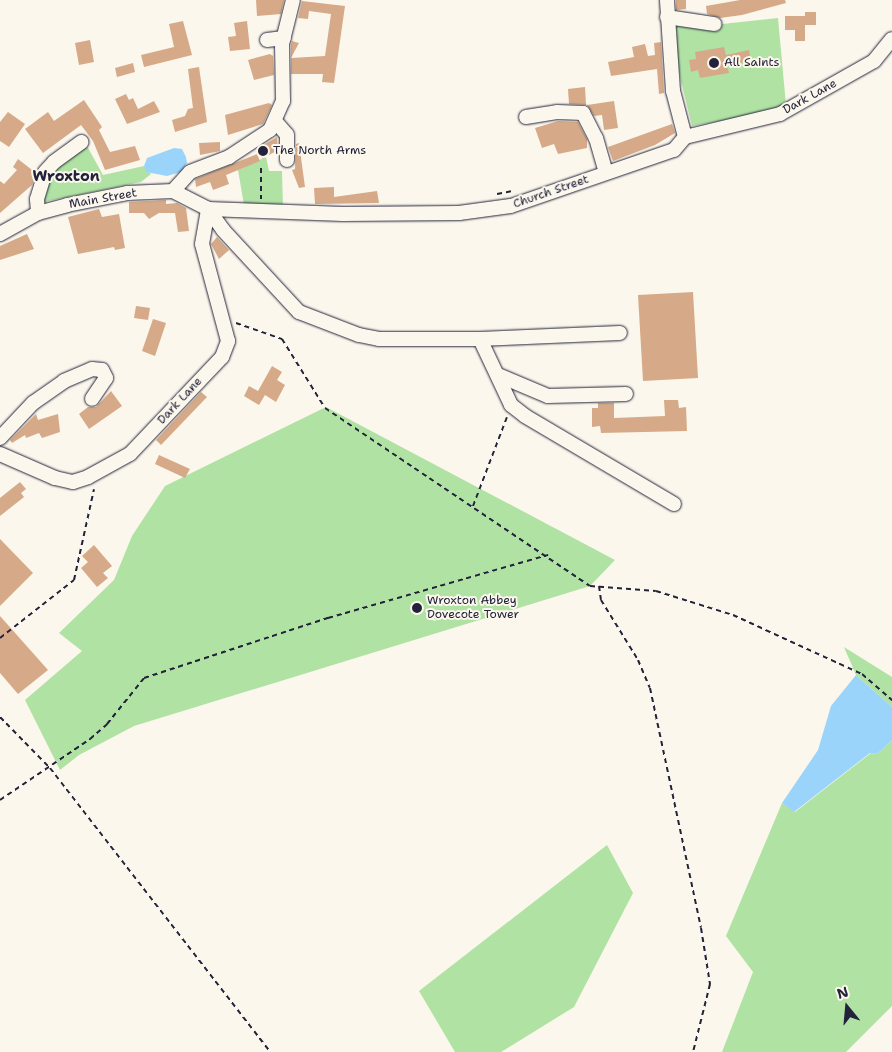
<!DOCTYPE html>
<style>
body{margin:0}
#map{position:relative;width:892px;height:1052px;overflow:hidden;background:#fbf7ec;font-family:"Shantell Sans",sans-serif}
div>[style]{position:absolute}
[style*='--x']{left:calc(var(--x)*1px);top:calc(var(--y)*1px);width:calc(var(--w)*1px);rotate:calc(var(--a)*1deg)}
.green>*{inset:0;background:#b0e2a3}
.water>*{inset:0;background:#9ad4fa}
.building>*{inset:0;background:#d6aa88}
.round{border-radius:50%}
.path>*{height:2px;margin-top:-1px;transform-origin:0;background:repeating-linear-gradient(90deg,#22223b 0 5px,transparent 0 9px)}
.roads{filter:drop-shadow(0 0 1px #22223b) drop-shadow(0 0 1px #22223b)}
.minor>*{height:14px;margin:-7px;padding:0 7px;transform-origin:7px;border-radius:7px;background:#fbf7ec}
.dots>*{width:14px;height:14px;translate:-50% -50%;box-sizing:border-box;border:2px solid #fbf7ec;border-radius:50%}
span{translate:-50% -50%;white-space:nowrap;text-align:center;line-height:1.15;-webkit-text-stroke:4px #fbf7ec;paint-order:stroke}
.poi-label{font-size:12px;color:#22223b}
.left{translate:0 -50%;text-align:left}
.street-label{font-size:12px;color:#22223b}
.quarter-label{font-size:15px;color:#22223b;font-weight:700}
.north{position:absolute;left:822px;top:982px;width:50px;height:50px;-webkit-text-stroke:4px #fbf7ec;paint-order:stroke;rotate:343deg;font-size:14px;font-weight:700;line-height:20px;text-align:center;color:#22223b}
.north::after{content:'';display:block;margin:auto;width:18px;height:22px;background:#22223b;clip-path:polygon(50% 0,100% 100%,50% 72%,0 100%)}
</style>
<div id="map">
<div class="green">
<i style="clip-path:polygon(778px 18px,786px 105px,770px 112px,692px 126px,680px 77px,672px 19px,713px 25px)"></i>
<i style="clip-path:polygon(87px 146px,103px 175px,144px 166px,151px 174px,141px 182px,43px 202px,50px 174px)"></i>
<i style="clip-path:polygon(266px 157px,269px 171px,282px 171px,283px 208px,244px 205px,238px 170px)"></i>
<i style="clip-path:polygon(326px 407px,615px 560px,590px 586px,134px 726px,79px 755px,60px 770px,25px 700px,82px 651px,59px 633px,114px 580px,132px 536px,165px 486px)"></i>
<i style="clip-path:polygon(844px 647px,892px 677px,892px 707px,856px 675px)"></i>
<i style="clip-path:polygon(892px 740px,892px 1006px,846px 1052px,722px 1052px,753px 972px,726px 936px,782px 803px,795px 812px,871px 753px,877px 754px)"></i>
<i style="clip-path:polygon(607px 845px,633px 893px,574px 1007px,501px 1052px,455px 1052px,419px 991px)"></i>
</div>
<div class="water">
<i style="clip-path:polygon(174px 148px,182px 149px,186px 157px,187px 163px,181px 172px,167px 176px,146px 172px,144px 166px,147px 158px)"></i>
<i style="clip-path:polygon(856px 675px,892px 707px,892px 740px,877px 754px,870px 753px,794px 812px,782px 803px,818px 750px,831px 706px)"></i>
</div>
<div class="building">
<i style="clip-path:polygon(256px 0,284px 0,281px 14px,257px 16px)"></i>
<i style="clip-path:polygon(676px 0,686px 0,686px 9px,676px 10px)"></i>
<i style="clip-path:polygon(740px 0,785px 0,786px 3px,742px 15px,720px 18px,707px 14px,706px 6px)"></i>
<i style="clip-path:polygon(302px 1px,345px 6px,334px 83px,322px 82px,323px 74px,291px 74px,291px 45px,292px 41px,299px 43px,291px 58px,325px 56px,331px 14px,309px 11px,308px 19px,298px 18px)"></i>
<i style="clip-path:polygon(805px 12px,816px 12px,816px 25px,805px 25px,805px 41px,795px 41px,795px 30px,785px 30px,785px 16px,805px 16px)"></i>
<i style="clip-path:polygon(183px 21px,192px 55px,144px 67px,141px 55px,174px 47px,169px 24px)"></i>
<i style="clip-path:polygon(247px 21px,250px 49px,230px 51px,228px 37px,236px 36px,234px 23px)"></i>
<i style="clip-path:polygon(90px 40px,94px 62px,79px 65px,75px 43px)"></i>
<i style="clip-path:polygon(661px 42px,664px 93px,659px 94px,657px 69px,611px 76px,608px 62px,634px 57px,632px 47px,645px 44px,648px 56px,655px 55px,654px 43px)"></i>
<i style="clip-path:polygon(724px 47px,726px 55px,749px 50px,751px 61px,727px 65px,729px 73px,700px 78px,698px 70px,691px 72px,689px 60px,696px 59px,695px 52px)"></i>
<i style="clip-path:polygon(270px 54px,273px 56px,274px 75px,254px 80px,248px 60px)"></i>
<i style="clip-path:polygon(133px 63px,135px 72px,117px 77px,115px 68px)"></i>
<i style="clip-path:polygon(199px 67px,207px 122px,175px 132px,172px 120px,185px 116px,188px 109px,193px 108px,188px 69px)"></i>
<i style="clip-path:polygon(585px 87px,586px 105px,569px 104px,568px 89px)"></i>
<i style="clip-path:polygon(126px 94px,129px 100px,133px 98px,138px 109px,154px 101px,160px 112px,127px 124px,115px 99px)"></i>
<i style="clip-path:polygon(84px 100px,102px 127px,99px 130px,110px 152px,135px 146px,140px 160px,105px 170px,93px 141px,81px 125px,43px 153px,25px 129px,48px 112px,54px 121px)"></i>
<i style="clip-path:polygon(614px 101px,618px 128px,604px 130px,602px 115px,594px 116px,587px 105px)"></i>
<i style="clip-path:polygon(269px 103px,272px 105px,263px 124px,228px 135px,225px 115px)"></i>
<i style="clip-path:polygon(8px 112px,25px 124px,9px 147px,0 141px,0 122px)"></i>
<i style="clip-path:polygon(558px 121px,578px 122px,587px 139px,587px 148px,558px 154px,554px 144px,542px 148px,535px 128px)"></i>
<i style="clip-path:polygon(672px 124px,675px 133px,655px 145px,613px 161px,608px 147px)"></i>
<i style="clip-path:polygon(277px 137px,278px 150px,262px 159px,260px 147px)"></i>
<i style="clip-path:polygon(220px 142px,220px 151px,200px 155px,199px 143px)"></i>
<i style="clip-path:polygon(299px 143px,305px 187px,299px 188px,292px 170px,295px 169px,296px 144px)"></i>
<i style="clip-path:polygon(257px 154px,260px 161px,226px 175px,229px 184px,213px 190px,210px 182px,196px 187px,195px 179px)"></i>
<i style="clip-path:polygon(18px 159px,36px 173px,32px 185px,0 213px,0 181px,4px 184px,17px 170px,13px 167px)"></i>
<i style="clip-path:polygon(334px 187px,334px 197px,377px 191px,379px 203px,315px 204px,314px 188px)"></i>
<i style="clip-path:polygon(166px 200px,166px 204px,177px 203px,186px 208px,189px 231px,178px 232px,175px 213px,159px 213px,149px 219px,144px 213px,129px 213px,129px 202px)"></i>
<i style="clip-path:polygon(99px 209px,102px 217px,119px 214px,125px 248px,115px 250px,114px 247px,78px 254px,68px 217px)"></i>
<i style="clip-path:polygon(27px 234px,34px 249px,0 260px,0 246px)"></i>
<i style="clip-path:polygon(217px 237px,229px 250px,219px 259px,211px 244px)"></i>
<i style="clip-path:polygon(693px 292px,698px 378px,643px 381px,638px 295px)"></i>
<i style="clip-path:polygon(136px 306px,150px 308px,148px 320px,134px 318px)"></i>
<i style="clip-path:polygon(153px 319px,166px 323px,155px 356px,142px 351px)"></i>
<i style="clip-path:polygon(272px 366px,282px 372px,277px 380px,285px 385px,276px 402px,265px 395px,259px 405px,244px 396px,249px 386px,258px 391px)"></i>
<i style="clip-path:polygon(111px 391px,122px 406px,89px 429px,79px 414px,88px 407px,96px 407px)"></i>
<i style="clip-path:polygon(201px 392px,207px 397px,161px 445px,156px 440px)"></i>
<i style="clip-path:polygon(664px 400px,678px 400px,679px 408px,686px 407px,687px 431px,601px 433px,600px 426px,592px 427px,592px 408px,598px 408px,598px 403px,614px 403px,614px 418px,665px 416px)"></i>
<i style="clip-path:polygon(36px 414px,38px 420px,58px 414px,60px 432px,42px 438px,39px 433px,26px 438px,25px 435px,12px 443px,10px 440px)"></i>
<i style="clip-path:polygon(159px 455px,190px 469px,185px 478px,155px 464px)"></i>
<i style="clip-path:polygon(20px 482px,26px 489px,21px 493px,24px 497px,0 516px,0 498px)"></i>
<i style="clip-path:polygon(0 539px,33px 573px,0 606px)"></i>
<i style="clip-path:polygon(94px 545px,112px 566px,103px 573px,108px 578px,97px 587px,81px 568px,88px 562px,82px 556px)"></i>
<i class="round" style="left:412px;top:602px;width:10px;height:10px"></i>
<i style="clip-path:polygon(0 616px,48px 670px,18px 694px,0 673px)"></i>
</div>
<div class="path">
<i style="--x:261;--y:168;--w:31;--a:90"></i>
<i style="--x:497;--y:194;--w:15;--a:-11"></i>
<i style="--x:236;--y:323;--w:49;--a:19.2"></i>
<i style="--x:282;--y:339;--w:81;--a:58.1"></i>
<i style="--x:325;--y:408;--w:319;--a:33.9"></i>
<i style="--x:590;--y:586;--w:66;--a:4.3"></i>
<i style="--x:656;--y:591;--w:81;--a:17.3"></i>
<i style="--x:733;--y:615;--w:142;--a:24.6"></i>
<i style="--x:862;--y:674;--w:40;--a:41"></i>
<i style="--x:473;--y:506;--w:95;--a:-69.1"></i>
<i style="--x:599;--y:586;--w:14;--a:82"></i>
<i style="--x:601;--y:600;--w:70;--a:58.3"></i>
<i style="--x:638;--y:660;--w:30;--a:67"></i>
<i style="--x:650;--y:688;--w:245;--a:78"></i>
<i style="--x:701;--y:928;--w:57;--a:80.9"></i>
<i style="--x:710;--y:984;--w:70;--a:104"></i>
<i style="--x:0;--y:638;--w:94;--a:-38.1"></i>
<i style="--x:74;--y:580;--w:93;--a:-77.6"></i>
<i style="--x:0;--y:717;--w:71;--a:45.6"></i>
<i style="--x:50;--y:768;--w:359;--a:52.2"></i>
<i style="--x:0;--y:800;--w:109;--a:-34.1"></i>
<i style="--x:90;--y:739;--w:23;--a:-41"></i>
<i style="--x:107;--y:724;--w:59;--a:-51.2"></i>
<i style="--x:144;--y:678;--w:194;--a:-18.1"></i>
<i style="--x:328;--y:618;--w:229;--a:-16"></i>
</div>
<div class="roads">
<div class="minor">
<i style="--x:667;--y:17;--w:48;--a:8.5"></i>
<i style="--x:267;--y:40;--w:17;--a:-7"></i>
<i style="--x:526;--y:117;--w:31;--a:-9"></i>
<i style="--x:557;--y:112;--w:26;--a:2"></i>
<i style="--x:583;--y:113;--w:28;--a:63"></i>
<i style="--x:596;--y:138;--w:36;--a:74"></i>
<i style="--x:275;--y:121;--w:18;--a:49"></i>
<i style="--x:287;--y:135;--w:25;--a:90"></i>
<i style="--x:685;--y:137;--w:98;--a:-13.6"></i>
<i style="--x:780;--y:114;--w:108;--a:-29.4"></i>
<i style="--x:874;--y:61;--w:28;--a:-51"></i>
<i style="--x:173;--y:191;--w:25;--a:-48"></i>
<i style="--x:190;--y:172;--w:42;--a:-21"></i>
<i style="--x:229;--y:157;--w:49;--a:-33.4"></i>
<i style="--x:270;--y:130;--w:32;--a:-66"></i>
<i style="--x:283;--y:101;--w:57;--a:-91"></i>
<i style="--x:282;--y:44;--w:45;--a:-76"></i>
<i style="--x:208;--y:209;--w:26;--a:54"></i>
<i style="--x:223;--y:230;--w:112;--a:47.2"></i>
<i style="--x:299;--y:312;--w:64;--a:21"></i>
<i style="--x:359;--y:335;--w:20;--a:11"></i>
<i style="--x:379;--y:339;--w:101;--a:0"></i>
<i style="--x:480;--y:339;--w:140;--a:-2.5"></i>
<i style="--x:38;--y:213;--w:14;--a:-94"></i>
<i style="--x:37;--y:199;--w:28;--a:-73"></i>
<i style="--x:45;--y:172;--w:13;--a:-48"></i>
<i style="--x:54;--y:162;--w:34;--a:-36"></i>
<i style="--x:0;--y:234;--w:43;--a:-28.9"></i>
<i style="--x:38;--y:213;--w:30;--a:-15"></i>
<i style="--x:67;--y:205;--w:61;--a:-11.3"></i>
<i style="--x:127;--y:193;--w:46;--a:-2.5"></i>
<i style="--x:173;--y:191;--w:39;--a:27"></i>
<i style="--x:208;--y:209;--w:135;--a:2.1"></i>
<i style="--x:343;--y:214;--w:116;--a:-0.5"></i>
<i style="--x:459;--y:213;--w:52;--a:-7.7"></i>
<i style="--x:511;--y:206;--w:172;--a:-19"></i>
<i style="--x:674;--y:150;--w:17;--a:-50"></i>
<i style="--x:685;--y:137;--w:48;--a:-104.6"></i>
<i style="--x:673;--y:91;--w:91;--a:-93.8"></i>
<i style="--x:480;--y:339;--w:73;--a:64.8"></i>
<i style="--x:511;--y:405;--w:18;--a:38"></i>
<i style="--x:525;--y:416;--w:173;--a:30.6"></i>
<i style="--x:498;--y:375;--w:54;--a:22.8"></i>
<i style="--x:548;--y:396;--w:78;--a:-1.5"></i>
<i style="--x:0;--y:438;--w:48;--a:-46.7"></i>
<i style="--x:33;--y:403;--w:38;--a:-35"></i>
<i style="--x:64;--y:381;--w:30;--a:-23"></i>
<i style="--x:92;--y:369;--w:10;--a:6"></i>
<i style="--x:102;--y:370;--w:9;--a:63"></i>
<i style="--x:106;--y:378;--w:25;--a:124"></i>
<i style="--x:0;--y:454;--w:60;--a:23.6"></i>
<i style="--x:55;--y:478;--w:18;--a:13"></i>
<i style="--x:73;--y:482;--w:16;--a:-18"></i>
<i style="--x:88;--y:477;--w:48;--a:-28.7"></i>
<i style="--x:130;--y:454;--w:134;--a:-46.5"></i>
<i style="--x:222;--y:357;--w:17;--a:-69"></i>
<i style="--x:228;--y:341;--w:100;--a:-105"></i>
<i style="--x:202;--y:244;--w:36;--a:-80"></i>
</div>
</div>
<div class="dots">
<i style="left:714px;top:63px;background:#22223b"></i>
<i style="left:263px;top:151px;background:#22223b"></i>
<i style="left:417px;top:608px;background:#22223b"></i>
</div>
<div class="poi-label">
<span class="left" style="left:724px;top:63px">All Saints</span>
<span class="left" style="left:273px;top:151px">The North Arms</span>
<span class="left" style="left:427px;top:608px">Wroxton Abbey<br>Dovecote Tower</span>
</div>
<div class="street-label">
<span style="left:810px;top:97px;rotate:-29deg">Dark Lane</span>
<span style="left:551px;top:192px;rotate:-19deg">Church Street</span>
<span style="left:103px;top:199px;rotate:-10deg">Main Street</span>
<span style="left:180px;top:401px;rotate:-47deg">Dark Lane</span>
</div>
<div class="quarter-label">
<span style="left:66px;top:177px">Wroxton</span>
</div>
<div class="north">N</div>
</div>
